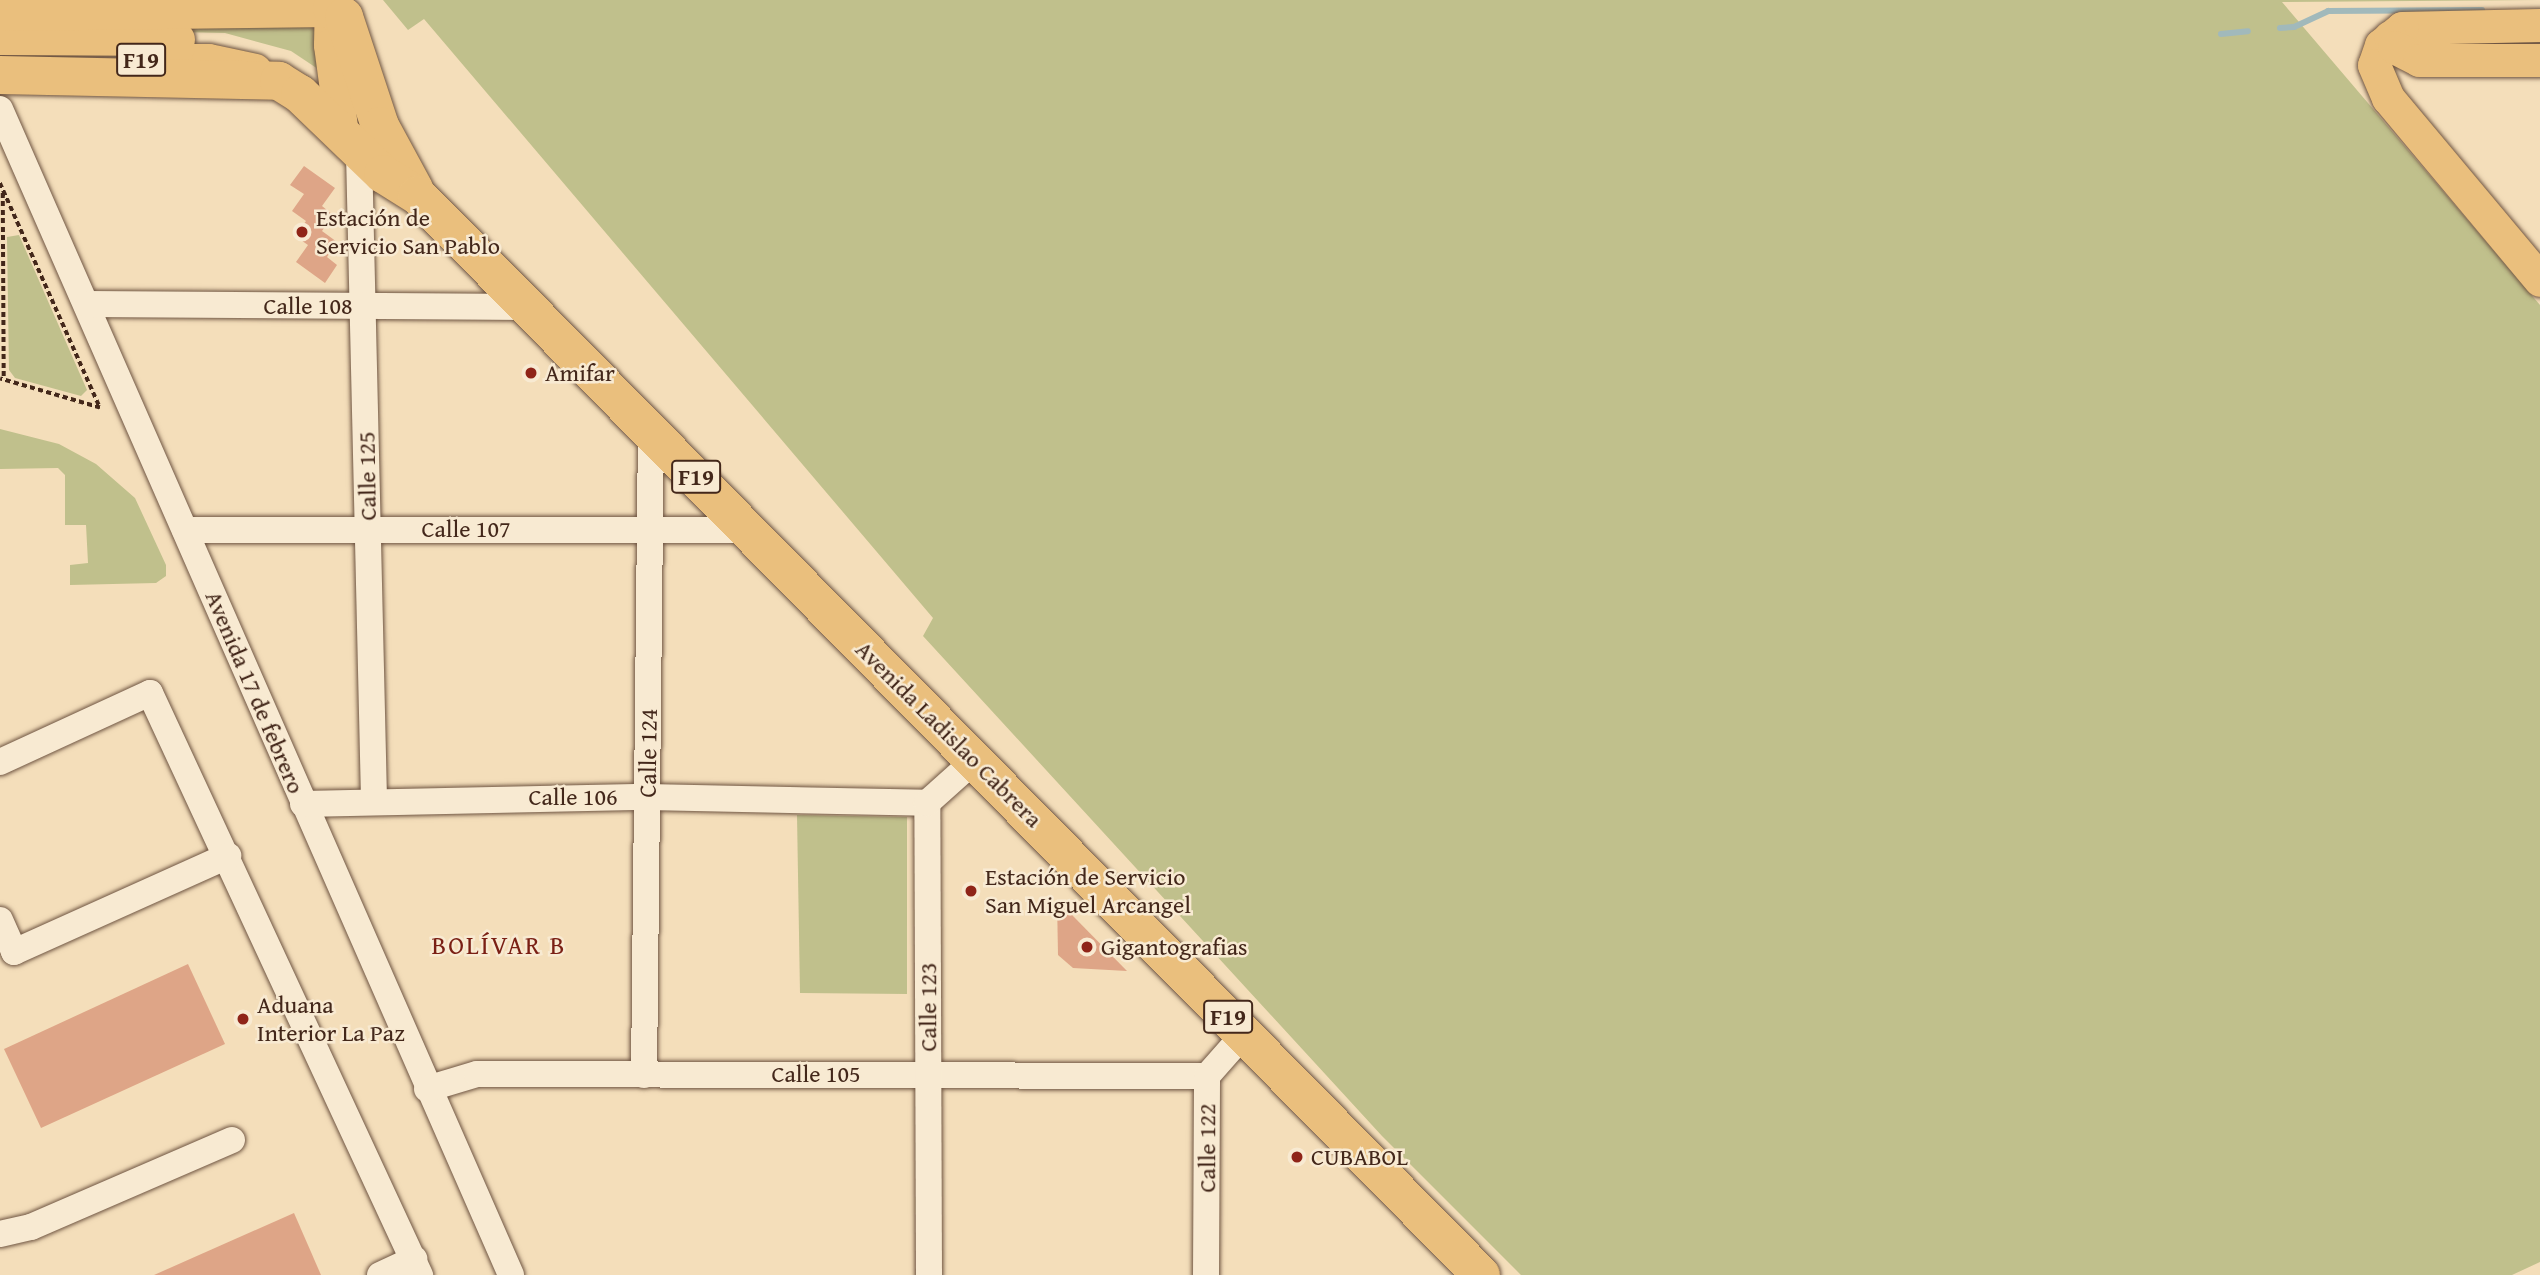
<!DOCTYPE html>
<meta charset="utf-8">
<style>
body{margin:0}
#map{position:relative;width:2540px;height:1275px;overflow:hidden;background:#f4deba;font-family:"Gentium Book Plus",serif}
div>[style]{position:absolute}
[style*='--x']{left:calc(var(--x)*1px);top:calc(var(--y)*1px);width:calc(var(--w)*1px);rotate:calc(var(--a)*1deg)}
.green>*{inset:0;background:#c0c08c}
.stream>*{height:6px;margin:-3px;padding:0 3px;transform-origin:3px;border-radius:3px;background:#a1b9bb}
.building>*{inset:0;background:#dea587}
.path>*{height:3.5px;margin-top:-1.75px;transform-origin:0;background:repeating-linear-gradient(90deg,#43271a 0 5px,transparent 0 8.5px)}
.roads{filter:drop-shadow(0 0 2px #6f5542) drop-shadow(0 0 2px #6f5542)}
.minor>*{height:26px;margin:-13px;padding:0 13px;transform-origin:13px;border-radius:13px;background:#f8ead2}
.major>*{height:33px;margin:-16.5px;padding:0 16.5px;transform-origin:16.5px;border-radius:16.5px;background:#eabf7d}
.highway>*{height:38px;margin:-19px;padding:0 19px;transform-origin:19px;border-radius:19px;background:#eabf7d}
.dots>*{width:19px;height:19px;translate:-50% -50%;box-sizing:border-box;border:4px solid #f8ead2;border-radius:50%}
span{translate:-50% -50%;white-space:nowrap;text-align:center;line-height:1.15;-webkit-text-stroke:5px #f8ead2;paint-order:stroke}
.shield-label span{padding:2px 5px;background:#f8ead2;border:2px solid;border-radius:5px;-webkit-text-stroke-width:0}
.shield-label{font-size:23px;color:#43271a;font-weight:700}
.poi-label{font-size:24px;color:#43271a}
.left{translate:0 -50%;text-align:left}
.street-label{font-size:24px;color:#43271a}
.neighbourhood-label{font-size:26px;color:#7a1f14;letter-spacing:2px}
</style>
<div id="map">
<div class="green">
<i style="clip-path:polygon(383px 0,2540px 0,2282px 2px,2540px 305px,2540px 1262px,2512px 1275px,1521px 1275px,1382px 1136px,923px 636px,933px 618px,424px 19px,408px 30px)"></i>
<i style="clip-path:polygon(296px 22px,316px 28px,321px 71px,291px 51px,225px 33px,0 28px)"></i>
<i style="clip-path:polygon(19px 235px,87px 390px,81px 396px,15px 378px,9px 370px,7px 237px)"></i>
<i style="clip-path:polygon(0 429px,59px 444px,96px 464px,135px 498px,166px 565px,166px 576px,156px 583px,70px 585px,70px 565px,88px 563px,86px 525px,65px 525px,65px 475px,58px 468px,0 469px)"></i>
<i style="clip-path:polygon(797px 815px,907px 817px,907px 994px,800px 993px)"></i>
</div>
<div class="stream">
<i style="--x:2280;--y:28;--w:14;--a:-4"></i>
<i style="--x:2294;--y:27;--w:38;--a:-25"></i>
<i style="--x:2328;--y:11;--w:154;--a:-0.4"></i>
<i style="--x:2221;--y:34;--w:27;--a:-6"></i>
</div>
<div class="building">
<i style="clip-path:polygon(304px 166px,335px 188px,322px 206px,333px 215px,322px 231px,337px 242px,327px 257px,337px 265px,325px 283px,296px 262px,308px 245px,295px 236px,306px 221px,292px 211px,304px 194px,290px 185px)"></i>
<i style="clip-path:polygon(1057px 900px,1073px 916px,1127px 971px,1073px 968px,1058px 955px)"></i>
<i style="clip-path:polygon(188px 964px,225px 1044px,41px 1128px,4px 1049px)"></i>
<i style="clip-path:polygon(294px 1213px,321px 1275px,154px 1275px)"></i>
</div>
<div class="path">
<i style="--x:0;--y:183;--w:246;--a:66"></i>
<i style="--x:100;--y:408;--w:104;--a:-163.8"></i>
<i style="--x:3;--y:193;--w:186;--a:89.7"></i>
</div>
<div class="roads">
<div class="minor">
<i style="--x:0;--y:109;--w:1273;--a:66.33"></i>
<i style="--x:359;--y:153;--w:646;--a:88.67"></i>
<i style="--x:87;--y:304;--w:441;--a:0.4"></i>
<i style="--x:185;--y:530;--w:562;--a:0"></i>
<i style="--x:0;--y:762;--w:165;--a:-24.7"></i>
<i style="--x:150;--y:693;--w:642;--a:65.11"></i>
<i style="--x:303;--y:804;--w:344;--a:-1.2"></i>
<i style="--x:647;--y:797;--w:280;--a:1.2"></i>
<i style="--x:0;--y:920;--w:35;--a:66"></i>
<i style="--x:14;--y:952;--w:235;--a:-24.2"></i>
<i style="--x:644;--y:1075;--w:643;--a:-89.38"></i>
<i style="--x:427;--y:1089;--w:52;--a:-16.7"></i>
<i style="--x:477;--y:1074;--w:730;--a:0.16"></i>
<i style="--x:0;--y:1234;--w:32;--a:-13"></i>
<i style="--x:31;--y:1227;--w:219;--a:-23.4"></i>
<i style="--x:380;--y:1275;--w:38;--a:-25"></i>
<i style="--x:929;--y:1275;--w:472;--a:-90.2"></i>
<i style="--x:927;--y:803;--w:64;--a:-41.9"></i>
<i style="--x:1206;--y:1275;--w:199;--a:-89.7"></i>
<i style="--x:1207;--y:1076;--w:56;--a:-48.6"></i>
</div>
<div class="major">
<i style="--x:331;--y:0;--w:45;--a:91.3"></i>
<i style="--x:330;--y:45;--w:90;--a:82.3"></i>
<i style="--x:2540;--y:25;--w:138;--a:178.8"></i>
<i style="--x:2402;--y:28;--w:27;--a:141"></i>
<i style="--x:2381;--y:45;--w:21;--a:109"></i>
<i style="--x:2374;--y:65;--w:36;--a:67"></i>
<i style="--x:2388;--y:98;--w:237;--a:50.1"></i>
<i style="--x:2390;--y:37;--w:11;--a:68"></i>
<i style="--x:2394;--y:47;--w:28;--a:27"></i>
<i style="--x:2419;--y:60;--w:121;--a:0"></i>
<i style="--x:0;--y:38;--w:178;--a:0.3"></i>
<i style="--x:142;--y:60;--w:66;--a:0"></i>
<i style="--x:208;--y:60;--w:48;--a:12"></i>
</div>
<div class="highway">
<i style="--x:0;--y:12;--w:332;--a:-0.7"></i>
<i style="--x:332;--y:8;--w:15;--a:37"></i>
<i style="--x:344;--y:17;--w:115;--a:71.7"></i>
<i style="--x:380;--y:126;--w:72;--a:61.6"></i>
<i style="--x:0;--y:75;--w:279;--a:1.2"></i>
<i style="--x:279;--y:81;--w:25;--a:32"></i>
<i style="--x:300;--y:94;--w:115;--a:43.9"></i>
<i style="--x:383;--y:174;--w:40;--a:32"></i>
<i style="--x:417;--y:195;--w:1516;--a:45.43"></i>
</div>
</div>
<div class="dots">
<i style="left:302px;top:232px;background:#8f2418"></i>
<i style="left:531px;top:373px;background:#8f2418"></i>
<i style="left:971px;top:891px;background:#8f2418"></i>
<i style="left:1087px;top:947px;background:#8f2418"></i>
<i style="left:243px;top:1019px;background:#8f2418"></i>
<i style="left:1297px;top:1157px;background:#8f2418"></i>
</div>
<div class="shield-label">
<span style="left:141px;top:60px">F19</span>
<span style="left:696px;top:477px">F19</span>
<span style="left:1228px;top:1017px">F19</span>
</div>
<div class="poi-label">
<span class="left" style="left:316px;top:232px">Estación de<br>Servicio San Pablo</span>
<span class="left" style="left:545px;top:373px">Amifar</span>
<span class="left" style="left:985px;top:891px">Estación de Servicio<br>San Miguel Arcangel</span>
<span class="left" style="left:1101px;top:947px">Gigantografias</span>
<span class="left" style="left:257px;top:1019px">Aduana<br>Interior La Paz</span>
<span class="left" style="left:1311px;top:1157px">CUBABOL</span>
</div>
<div class="street-label">
<span style="left:308px;top:306px">Calle 108</span>
<span style="left:367px;top:476px;rotate:-91deg">Calle 125</span>
<span style="left:466px;top:529px">Calle 107</span>
<span style="left:255px;top:692px;rotate:67deg">Avenida 17 de febrero</span>
<span style="left:949px;top:734px;rotate:45deg">Avenida Ladislao Cabrera</span>
<span style="left:648px;top:753px;rotate:-89deg">Calle 124</span>
<span style="left:573px;top:797px">Calle 106</span>
<span style="left:928px;top:1007px;rotate:-90deg">Calle 123</span>
<span style="left:816px;top:1074px">Calle 105</span>
<span style="left:1207px;top:1148px;rotate:-90deg">Calle 122</span>
</div>
<div class="neighbourhood-label">
<span style="left:499px;top:945px">BOLÍVAR B</span>
</div>
</div>
